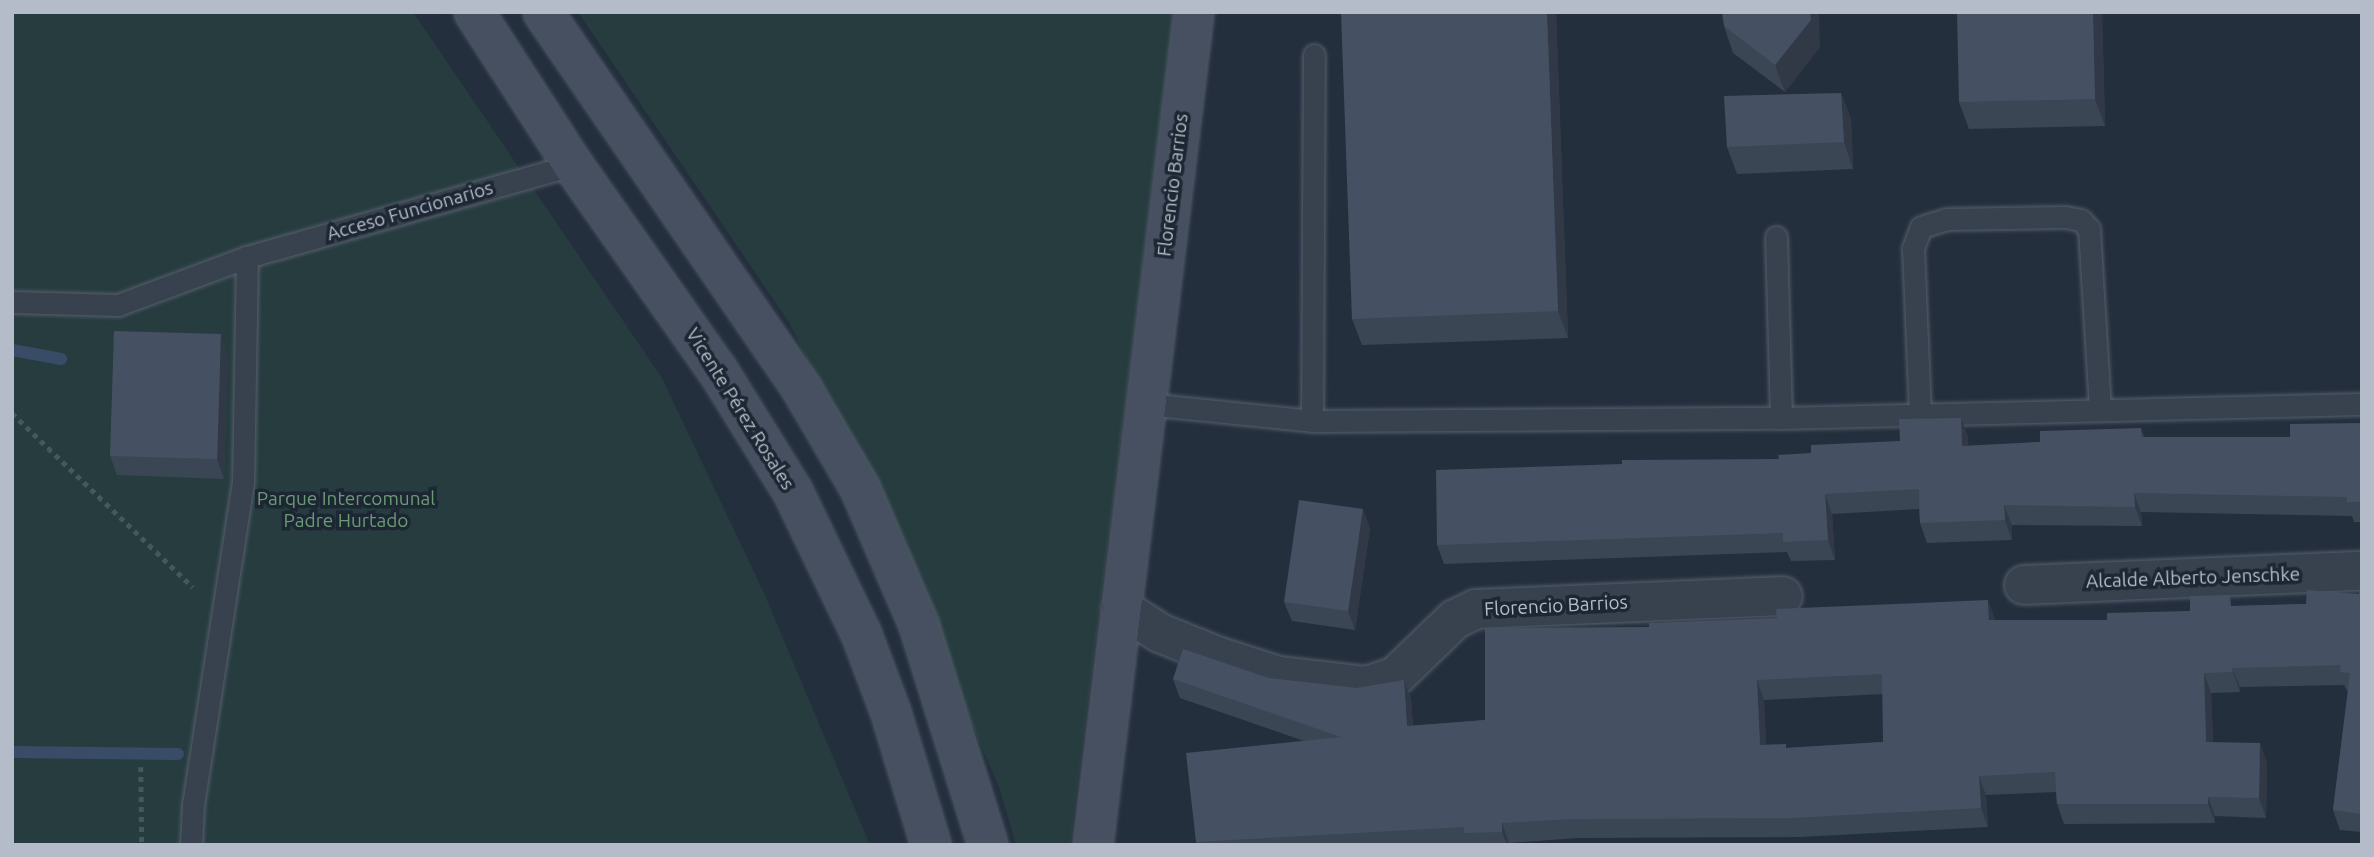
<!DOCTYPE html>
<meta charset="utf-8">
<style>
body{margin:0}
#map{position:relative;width:2374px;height:857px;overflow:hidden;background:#242f3e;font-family:Ubuntu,sans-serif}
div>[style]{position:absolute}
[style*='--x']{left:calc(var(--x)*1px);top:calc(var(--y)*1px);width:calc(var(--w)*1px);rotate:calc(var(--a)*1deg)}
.green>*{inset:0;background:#263c3f}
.stream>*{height:12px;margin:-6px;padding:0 6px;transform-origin:6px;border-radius:6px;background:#394c67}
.path>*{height:4.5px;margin-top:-2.25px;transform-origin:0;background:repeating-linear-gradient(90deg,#44595c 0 5px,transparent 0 10px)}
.roads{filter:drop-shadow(0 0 2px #565f6c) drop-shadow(0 0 2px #565f6c)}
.lane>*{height:21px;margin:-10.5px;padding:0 10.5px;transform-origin:10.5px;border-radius:10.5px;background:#38414e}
.street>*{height:38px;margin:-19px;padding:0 19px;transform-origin:19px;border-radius:19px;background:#38414e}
.secondary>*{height:38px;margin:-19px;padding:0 19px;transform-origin:19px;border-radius:19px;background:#465061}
.wall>*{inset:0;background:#3b4654}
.shaded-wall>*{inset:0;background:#303945}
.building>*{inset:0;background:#455162}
span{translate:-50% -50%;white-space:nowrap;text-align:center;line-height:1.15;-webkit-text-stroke:7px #1d2633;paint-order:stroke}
.street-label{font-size:19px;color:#b4bcc9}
.park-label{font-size:19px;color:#6b9a76}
.frame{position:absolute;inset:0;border:14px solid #b4bcc9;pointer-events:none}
</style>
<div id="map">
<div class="green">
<i style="clip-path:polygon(12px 12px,413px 12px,662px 378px,764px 593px,870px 845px,12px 845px)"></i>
<i style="clip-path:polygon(578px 12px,1174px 12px,1070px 845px,1016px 845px,1000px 790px,896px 547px,790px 324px)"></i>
</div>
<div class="stream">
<i style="--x:12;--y:350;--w:50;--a:10.4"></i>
<i style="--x:12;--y:752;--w:166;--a:0.7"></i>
</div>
<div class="path">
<i style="--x:12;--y:413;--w:251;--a:43.9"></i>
<i style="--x:141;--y:767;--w:78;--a:89.3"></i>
</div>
<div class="roads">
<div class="lane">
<i style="--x:1776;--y:237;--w:181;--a:88.4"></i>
<i style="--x:247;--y:257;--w:339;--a:-15.8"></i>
<i style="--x:12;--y:302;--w:106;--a:1.6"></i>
<i style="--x:118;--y:305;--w:138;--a:-20.4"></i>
<i style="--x:247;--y:257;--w:225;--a:91"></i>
<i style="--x:243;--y:482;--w:326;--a:98.8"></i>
<i style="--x:193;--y:804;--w:41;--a:92.8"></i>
<i style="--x:1146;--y:404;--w:167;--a:5.8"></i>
<i style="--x:1312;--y:421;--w:469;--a:-0.4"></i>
<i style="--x:1781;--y:418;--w:581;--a:-1.38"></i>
<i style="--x:1920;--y:414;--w:166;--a:-92.4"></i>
<i style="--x:1913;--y:248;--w:22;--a:-69"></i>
<i style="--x:1921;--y:227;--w:27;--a:-17"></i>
<i style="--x:1947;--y:219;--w:118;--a:-1"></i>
<i style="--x:2065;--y:217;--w:16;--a:11"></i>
<i style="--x:2081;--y:220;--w:12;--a:48"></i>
<i style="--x:2089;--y:229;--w:180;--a:86.5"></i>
<i style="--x:1312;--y:421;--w:366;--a:-89.7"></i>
</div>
<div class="street">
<i style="--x:2024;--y:585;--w:338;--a:-2.4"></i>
<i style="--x:1121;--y:608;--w:46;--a:32.7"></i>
<i style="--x:1160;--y:633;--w:61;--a:22"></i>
<i style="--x:1217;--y:656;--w:65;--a:17.9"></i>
<i style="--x:1279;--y:676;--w:89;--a:6.5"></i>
<i style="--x:1367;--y:686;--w:31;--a:-19"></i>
<i style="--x:1396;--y:676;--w:82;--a:-44"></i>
<i style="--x:1455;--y:619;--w:23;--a:-25"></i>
<i style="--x:1476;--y:609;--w:307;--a:-2.4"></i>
</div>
<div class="secondary">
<i style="--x:474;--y:12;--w:182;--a:57.1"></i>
<i style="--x:573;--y:165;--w:252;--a:54.9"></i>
<i style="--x:718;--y:371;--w:142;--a:58.2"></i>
<i style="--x:793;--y:492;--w:157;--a:64.3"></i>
<i style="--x:861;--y:633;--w:85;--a:69.4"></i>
<i style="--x:891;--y:713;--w:138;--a:73.1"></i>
<i style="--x:543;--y:12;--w:460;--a:55.5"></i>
<i style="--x:803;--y:391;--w:113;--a:59.6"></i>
<i style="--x:860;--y:488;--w:149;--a:66.7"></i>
<i style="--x:919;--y:625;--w:231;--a:72.6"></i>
<i style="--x:1093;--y:845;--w:839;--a:-83.09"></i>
</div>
</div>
<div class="wall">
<i style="clip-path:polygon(1556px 12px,1568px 338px,1362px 345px,1352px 319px)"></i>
<i style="clip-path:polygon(2102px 12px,2105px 126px,1969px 129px,1959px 102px)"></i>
<i style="clip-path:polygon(1724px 26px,1820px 47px,1785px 92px,1733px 53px)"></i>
<i style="clip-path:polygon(1841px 93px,1851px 119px,1853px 169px,1737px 174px,1727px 147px)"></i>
<i style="clip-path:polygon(228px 354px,224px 479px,117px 475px,110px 456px)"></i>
<i style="clip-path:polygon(1961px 418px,1968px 437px,1968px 446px,2040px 442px,2141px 428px,2144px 437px,2290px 437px,2362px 423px,2362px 522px,2354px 522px,2352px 516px,2141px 512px,2142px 526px,2012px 525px,2012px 540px,1927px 543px,1920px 523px,1919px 509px,1832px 514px,1835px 560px,1791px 561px,1787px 552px,1444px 564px,1437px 545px,1779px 459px,1900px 441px)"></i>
<i style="clip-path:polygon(1370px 528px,1355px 630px,1292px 621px,1284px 602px)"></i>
<i style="clip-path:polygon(evenodd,2362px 585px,2362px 832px,2340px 830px,2333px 810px,2348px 692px,2344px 685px,2240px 687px,2240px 692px,2211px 693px,2213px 742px,2267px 762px,2266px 818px,2215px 816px,2215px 823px,2064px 824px,2057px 804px,2056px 792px,1986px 795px,1988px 827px,1799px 837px,1578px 838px,1509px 843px,1509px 845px,1197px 845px,1196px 842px,1304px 741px,1180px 698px,1173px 679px,1269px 678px,1357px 688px,1404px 680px,1411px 699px,1413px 726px,1485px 720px,1649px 627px,1995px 619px,1995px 620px,2107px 620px,2234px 606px,2306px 604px,2359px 594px,2362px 585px,1883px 694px,1883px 742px,1787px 748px,1766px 745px,1764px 700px,1883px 694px)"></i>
</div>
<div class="shaded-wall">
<i style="clip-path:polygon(1547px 12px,1556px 12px,1568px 338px,1558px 311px)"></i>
<i style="clip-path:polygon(1810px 12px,1819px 12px,1820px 47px,1785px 92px,1775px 65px)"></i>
<i style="clip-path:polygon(2093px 12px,2102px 12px,2105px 126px,2095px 99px)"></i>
<i style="clip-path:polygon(1841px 93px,1851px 119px,1853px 169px,1844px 142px)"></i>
<i style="clip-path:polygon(221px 334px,228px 354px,224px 479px,217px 459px)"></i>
<i style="clip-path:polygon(1961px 418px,1968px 437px,1969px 465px,1962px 446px)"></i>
<i style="clip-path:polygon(2134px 493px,2141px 512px,2142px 526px,2135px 507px)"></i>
<i style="clip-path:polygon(1825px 494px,1832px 514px,1835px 560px,1828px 540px)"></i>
<i style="clip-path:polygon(2004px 505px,2012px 525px,2012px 540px,2005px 520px)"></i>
<i style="clip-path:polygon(1363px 509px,1370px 528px,1355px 630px,1348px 611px)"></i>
<i style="clip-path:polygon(1988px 600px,1995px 619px,1996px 640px,1989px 620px)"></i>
<i style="clip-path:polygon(2232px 668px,2240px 687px,2240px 692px,2233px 672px)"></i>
<i style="clip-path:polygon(2204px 673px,2211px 693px,2214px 762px,2206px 742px)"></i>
<i style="clip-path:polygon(1404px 680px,1411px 699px,1414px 746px,1407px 726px)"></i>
<i style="clip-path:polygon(1757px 680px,1764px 700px,1767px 765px,1760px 745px)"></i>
<i style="clip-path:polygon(2260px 743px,2267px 762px,2266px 818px,2259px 798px)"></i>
<i style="clip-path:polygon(1979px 776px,1986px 795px,1988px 827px,1981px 808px)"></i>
<i style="clip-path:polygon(2208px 797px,2215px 816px,2215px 823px,2208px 804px)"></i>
<i style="clip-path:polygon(1502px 823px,1509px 843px,1509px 845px,1507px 845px,1502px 832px)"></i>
</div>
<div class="building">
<i style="clip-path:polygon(1341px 12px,1547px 12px,1558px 311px,1352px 319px)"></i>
<i style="clip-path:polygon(1722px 12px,1810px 12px,1811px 20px,1775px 65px,1724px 26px)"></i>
<i style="clip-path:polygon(1957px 12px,2093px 12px,2095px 99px,1959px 102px)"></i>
<i style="clip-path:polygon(1841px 93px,1844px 142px,1727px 147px,1724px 96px)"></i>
<i style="clip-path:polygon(114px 331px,221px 334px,217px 459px,110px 456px)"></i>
<i style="clip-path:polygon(1961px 418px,1962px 446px,2040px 442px,2040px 431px,2141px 428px,2141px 437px,2290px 437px,2290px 424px,2362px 423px,2362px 502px,2347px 502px,2347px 497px,2134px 493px,2135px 507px,2004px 505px,2005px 520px,1920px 523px,1919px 489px,1825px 494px,1828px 540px,1783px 542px,1783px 533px,1437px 545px,1436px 470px,1622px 464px,1622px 460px,1779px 459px,1778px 455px,1811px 453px,1811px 445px,1900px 441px,1899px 419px)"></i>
<i style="clip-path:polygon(1299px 500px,1363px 509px,1348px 611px,1284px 602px)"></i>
<i style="clip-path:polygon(evenodd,2360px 585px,2362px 585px,2362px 814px,2333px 810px,2350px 673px,2340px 672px,2341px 665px,2232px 668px,2233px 672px,2204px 673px,2206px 742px,2260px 743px,2259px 798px,2208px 797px,2208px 804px,2057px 804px,2055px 772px,1979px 776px,1981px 808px,1791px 818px,1571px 819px,1502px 823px,1502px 832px,1464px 833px,1464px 827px,1196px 842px,1186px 753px,1341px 737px,1173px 679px,1183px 649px,1269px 678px,1357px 688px,1404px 680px,1407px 726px,1485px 720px,1485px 628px,1649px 627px,1649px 623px,1777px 618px,1776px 609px,1988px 600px,1989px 620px,2107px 620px,2107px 613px,2190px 611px,2190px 596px,2230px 595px,2231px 606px,2306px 604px,2307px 590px,2359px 594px,2360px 585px,1882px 674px,1883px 742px,1786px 748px,1786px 744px,1760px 745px,1757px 680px,1882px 674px)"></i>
</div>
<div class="street-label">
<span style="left:1173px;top:185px;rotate:-83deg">Florencio Barrios</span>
<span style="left:410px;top:211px;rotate:-16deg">Acceso Funcionarios</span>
<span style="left:740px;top:409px;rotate:58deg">Vicente Pérez Rosales</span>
<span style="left:2193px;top:578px;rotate:-2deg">Alcalde Alberto Jenschke</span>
<span style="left:1556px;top:606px;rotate:-3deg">Florencio Barrios</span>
</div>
<div class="park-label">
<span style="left:346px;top:510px">Parque Intercomunal<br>Padre Hurtado</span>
</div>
<div class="frame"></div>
</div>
